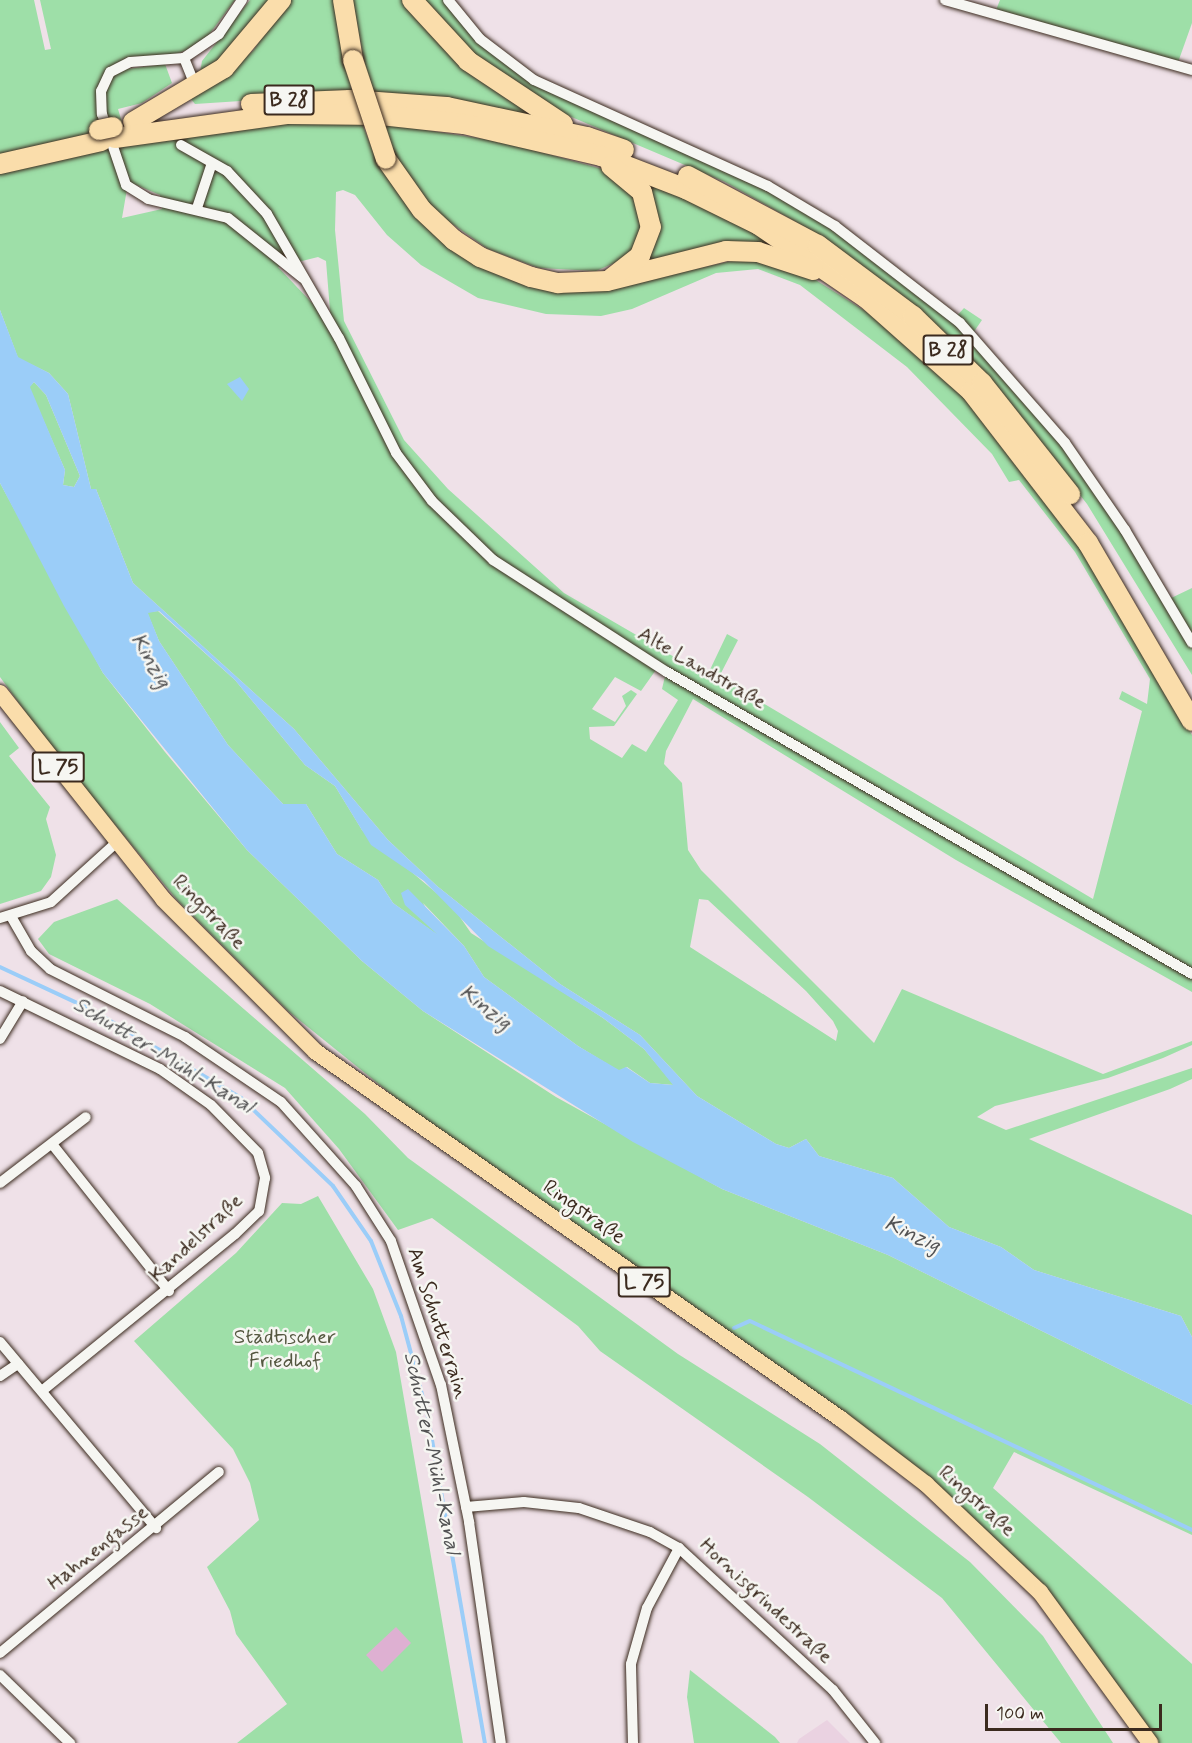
<!DOCTYPE html>
<meta charset="utf-8">
<style>
body{margin:0}
#map{position:relative;width:1192px;height:1743px;overflow:hidden;background:#efe1e8;font-family:Mynerve,sans-serif}
div>[style]{position:absolute}
[style*='--x']{left:calc(var(--x)*1px);top:calc(var(--y)*1px);width:calc(var(--w)*1px);rotate:calc(var(--a)*1deg)}
.built>*{inset:0;background:#ead2e1}
.green>*{inset:0;background:#9edfa8}
.water>*{inset:0;background:#9bcdf8}
.stream>*{height:4px;margin:-2px;padding:0 2px;transform-origin:2px;border-radius:2px;background:#9bcdf8}
.building>*{inset:0;background:#deb0d2}
.roads{filter:drop-shadow(0 0 2px #3b2a1e) drop-shadow(0 0 2px #3b2a1e)}
.street>*{height:10px;margin:-5px;padding:0 5px;transform-origin:5px;border-radius:5px;background:#f6f6f2}
.primary>*{height:16px;margin:-8px;padding:0 8px;transform-origin:8px;border-radius:8px;background:#faddab}
.highway>*{height:20px;margin:-10px;padding:0 10px;transform-origin:10px;border-radius:10px;background:#faddab}
.bridges{filter:drop-shadow(0 0 2px #3b2a1e) drop-shadow(0 0 2px #3b2a1e)}
.highway-bridge>*{height:20px;margin:-10px;padding:0 10px;transform-origin:10px;border-radius:10px;background:#faddab}
span{translate:-50% -50%;white-space:nowrap;text-align:center;line-height:1.15;-webkit-text-stroke:5px #f6f6f2;paint-order:stroke}
.shield-label span{padding:2px 4px;background:#f6f6f2;border:2px solid;border-radius:4px;-webkit-text-stroke-width:0}
.shield-label{font-size:20px;color:#3b2a1e;font-weight:700}
.street-label{font-size:21px;color:#3b2a1e}
.park-label{font-size:21px;color:#545740}
.water-label{font-size:22px;color:#535354;font-style:italic}
.scale{position:absolute;left:985px;top:1704px;width:177px;height:27px;box-sizing:border-box;border:3px solid #3b2a1e;border-top:0;padding-left:8px;font-size:18px;line-height:21px;white-space:nowrap;color:#3b2a1e;-webkit-text-stroke:4px #f6f6f2;paint-order:stroke}
</style>
<div id="map">
<div class="built">
<i style="clip-path:polygon(827px 1720px,850px 1743px,797px 1743px,799px 1739px)"></i>
</div>
<div class="green">
<i style="clip-path:polygon(evenodd,0 0,34px 0,45px 50px,51px 49px,40px 0,235px 0,208px 36px,192px 48px,176px 54px,125px 58px,127px 69px,165px 64px,172px 83px,142px 103px,118px 109px,129px 146px,249px 123px,361px 121px,377px 161px,451px 246px,606px 289px,745px 258px,803px 272px,881px 321px,963px 393px,1054px 501px,1192px 735px,1192px 992px,956px 860px,693px 699px,666px 751px,664px 764px,682px 783px,688px 850px,701px 870px,874px 1043px,902px 989px,1103px 1074px,1192px 1041px,1192px 1045px,1163px 1058px,1108px 1078px,995px 1106px,977px 1117px,1006px 1130px,1192px 1068px,1192px 1079px,1170px 1089px,1029px 1139px,1192px 1215px,1192px 1337px,1181px 1316px,1034px 1270px,1001px 1247px,949px 1227px,893px 1178px,819px 1156px,806px 1139px,789px 1148px,776px 1144px,697px 1096px,640px 1035px,560px 984px,437px 886px,388px 840px,294px 729px,133px 583px,96px 489px,91px 489px,68px 394px,49px 373px,18px 358px,0 310px,0 0,134px 184px,160px 195px,162px 209px,122px 218px,127px 189px,134px 184px,0 0,343px 190px,355px 195px,387px 235px,421px 265px,478px 298px,546px 314px,601px 316px,632px 309px,716px 273px,758px 269px,800px 285px,907px 367px,992px 454px,1009px 482px,1019px 480px,1075px 552px,1150px 679px,1147px 704px,1122px 691px,1119px 699px,1142px 711px,1093px 899px,719px 677px,738px 640px,727px 634px,707px 676px,564px 593px,448px 489px,404px 440px,344px 321px,335px 230px,336px 192px,343px 190px,0 0,318px 257px,326px 261px,331px 323px,278px 267px,318px 257px,0 0,658px 667px,666px 672px,662px 689px,678px 700px,646px 752px,632px 744px,622px 758px,590px 739px,589px 727px,614px 726px,637px 694px,631px 690px,622px 696px,626px 706px,615px 722px,592px 709px,615px 677px,641px 691px,658px 667px,0 0,699px 899px,708px 900px,806px 991px,833px 1021px,838px 1031px,836px 1041px,690px 947px,699px 899px)"></i>
<i style="clip-path:polygon(250px 0,275px 0,231px 53px,200px 73px,202px 61px)"></i>
<i style="clip-path:polygon(288px 0,336px 0,352px 94px,195px 104px,191px 99px,253px 51px)"></i>
<i style="clip-path:polygon(352px 0,404px 0,532px 117px,371px 94px)"></i>
<i style="clip-path:polygon(419px 0,447px 0,505px 61px,693px 152px,834px 227px,954px 319px,964px 308px,982px 320px,971px 336px,1065px 444px,1167px 600px,1192px 588px,1192px 675px,1087px 504px,986px 375px,812px 231px,725px 182px,555px 110px,484px 66px)"></i>
<i style="clip-path:polygon(1000px 0,1192px 0,1192px 23px,1176px 68px,994px 15px)"></i>
<i style="clip-path:polygon(380px 123px,503px 142px,606px 170px,619px 177px,641px 206px,641px 236px,628px 257px,596px 271px,539px 268px,488px 249px,434px 211px,402px 172px)"></i>
<i style="clip-path:polygon(645px 182px,681px 194px,775px 243px,718px 243px,628px 274px,658px 218px)"></i>
<i style="clip-path:polygon(34px 382px,46px 395px,80px 476px,74px 487px,63px 485px,65px 470px,29px 387px)"></i>
<i style="clip-path:polygon(0 483px,103px 673px,165px 752px,247px 850px,362px 961px,423px 1011px,556px 1097px,722px 1189px,888px 1255px,1192px 1405px,1192px 1535px,1014px 1452px,993px 1488px,1192px 1664px,1192px 1743px,1156px 1743px,1064px 1614px,983px 1528px,396px 1098px,288px 1011px,178px 901px,51px 747px,0 677px)"></i>
<i style="clip-path:polygon(158px 611px,235px 680px,305px 765px,335px 786px,362px 830px,453px 907px,471px 933px,603px 1018px,644px 1049px,674px 1085px,650px 1083px,627px 1067px,619px 1071px,578px 1046px,484px 977px,464px 946px,423px 903px,443px 939px,393px 903px,378px 880px,337px 854px,306px 804px,283px 804px,228px 745px,159px 641px,147px 612px)"></i>
<i style="clip-path:polygon(0 722px,19px 748px,9px 756px,50px 807px,46px 819px,56px 855px,51px 877px,41px 891px,0 904px)"></i>
<i style="clip-path:polygon(117px 899px,365px 1114px,408px 1158px,678px 1354px,820px 1444px,970px 1562px,1043px 1636px,1113px 1743px,1061px 1743px,942px 1598px,808px 1497px,600px 1351px,578px 1326px,432px 1218px,398px 1230px,339px 1149px,285px 1088px,150px 1004px,49px 954px,38px 939px,54px 922px)"></i>
<i style="clip-path:polygon(318px 1196px,373px 1289px,396px 1352px,463px 1743px,237px 1743px,287px 1704px,236px 1634px,230px 1611px,207px 1567px,259px 1520px,250px 1483px,233px 1449px,134px 1341px,236px 1253px,282px 1203px,301px 1204px)"></i>
<i style="clip-path:polygon(690px 1670px,775px 1737px,780px 1743px,694px 1743px,687px 1697px)"></i>
</div>
<div class="water">
<i style="clip-path:polygon(evenodd,0 310px,18px 357px,49px 373px,68px 394px,91px 489px,96px 489px,133px 583px,294px 729px,388px 840px,437px 886px,560px 984px,640px 1035px,697px 1096px,776px 1144px,789px 1148px,806px 1139px,819px 1156px,893px 1178px,949px 1227px,1001px 1247px,1034px 1270px,1181px 1316px,1192px 1337px,1192px 1405px,888px 1255px,722px 1189px,633px 1142px,423px 1011px,362px 961px,247px 850px,103px 673px,64px 606px,0 483px,0 310px,34px 382px,46px 395px,80px 476px,74px 487px,63px 485px,65px 470px,30px 387px,34px 382px,0 310px,159px 611px,235px 680px,305px 765px,335px 786px,371px 845px,424px 881px,488px 946px,603px 1018px,644px 1049px,673px 1085px,650px 1083px,626px 1067px,619px 1070px,578px 1046px,484px 977px,464px 946px,408px 889px,401px 893px,405px 905px,437px 934px,393px 903px,378px 880px,337px 854px,306px 804px,283px 804px,228px 745px,159px 641px,148px 613px,159px 611px)"></i>
<i style="clip-path:polygon(240px 377px,249px 389px,242px 401px,227px 384px)"></i>
</div>
<div class="stream">
<i style="--x:0;--y:967;--w:99;--a:25"></i>
<i style="--x:90;--y:1009;--w:175;--a:30.5"></i>
<i style="--x:241;--y:1098;--w:127;--a:43.7"></i>
<i style="--x:333;--y:1186;--w:67;--a:55.4"></i>
<i style="--x:371;--y:1241;--w:81;--a:68.2"></i>
<i style="--x:401;--y:1316;--w:105;--a:75"></i>
<i style="--x:428;--y:1417;--w:331;--a:80.1"></i>
<i style="--x:734;--y:1328;--w:17;--a:-24"></i>
<i style="--x:750;--y:1321;--w:489;--a:25.3"></i>
</div>
<div class="building">
<i style="clip-path:polygon(396px 1627px,411px 1643px,382px 1672px,366px 1655px)"></i>
</div>
<div class="roads">
<div class="street">
<i style="--x:242;--y:0;--w:41;--a:124.1"></i>
<i style="--x:219;--y:34;--w:42;--a:145.6"></i>
<i style="--x:184;--y:58;--w:54;--a:175.8"></i>
<i style="--x:130;--y:62;--w:22;--a:153"></i>
<i style="--x:110;--y:72;--w:21;--a:115"></i>
<i style="--x:101;--y:91;--w:23;--a:88"></i>
<i style="--x:102;--y:114;--w:75;--a:71.3"></i>
<i style="--x:126;--y:185;--w:26;--a:32"></i>
<i style="--x:148;--y:199;--w:82;--a:13.4"></i>
<i style="--x:228;--y:218;--w:96;--a:38.7"></i>
<i style="--x:448;--y:0;--w:50;--a:50.6"></i>
<i style="--x:480;--y:39;--w:68;--a:37.2"></i>
<i style="--x:534;--y:80;--w:257;--a:24.4"></i>
<i style="--x:768;--y:186;--w:78;--a:30.8"></i>
<i style="--x:835;--y:226;--w:158;--a:37.8"></i>
<i style="--x:960;--y:323;--w:159;--a:48.8"></i>
<i style="--x:1065;--y:443;--w:106;--a:55.4"></i>
<i style="--x:1125;--y:530;--w:131;--a:59.3"></i>
<i style="--x:945;--y:0;--w:257;--a:15.8"></i>
<i style="--x:184;--y:58;--w:32;--a:68"></i>
<i style="--x:181;--y:145;--w:53;--a:29.5"></i>
<i style="--x:227;--y:171;--w:59;--a:47.1"></i>
<i style="--x:267;--y:214;--w:143;--a:59.9"></i>
<i style="--x:339;--y:338;--w:128;--a:63.6"></i>
<i style="--x:396;--y:453;--w:60;--a:53.1"></i>
<i style="--x:432;--y:501;--w:85;--a:44"></i>
<i style="--x:493;--y:560;--w:207;--a:32.8"></i>
<i style="--x:667;--y:672;--w:606;--a:29.91"></i>
<i style="--x:197;--y:208;--w:47;--a:-71.6"></i>
<i style="--x:0;--y:918;--w:53;--a:-17.4"></i>
<i style="--x:51;--y:902;--w:89;--a:-42.3"></i>
<i style="--x:12;--y:918;--w:38;--a:60"></i>
<i style="--x:31;--y:951;--w:26;--a:43"></i>
<i style="--x:50;--y:969;--w:151;--a:26.7"></i>
<i style="--x:185;--y:1037;--w:116;--a:34.1"></i>
<i style="--x:281;--y:1102;--w:113;--a:48.2"></i>
<i style="--x:356;--y:1186;--w:65;--a:57.5"></i>
<i style="--x:391;--y:1241;--w:152;--a:70.9"></i>
<i style="--x:441;--y:1385;--w:140;--a:78.4"></i>
<i style="--x:469;--y:1522;--w:223;--a:81.8"></i>
<i style="--x:0;--y:991;--w:178;--a:26"></i>
<i style="--x:160;--y:1069;--w:62;--a:35.2"></i>
<i style="--x:211;--y:1105;--w:67;--a:45.6"></i>
<i style="--x:258;--y:1153;--w:26;--a:74"></i>
<i style="--x:265;--y:1178;--w:34;--a:100"></i>
<i style="--x:259;--y:1211;--w:33;--a:136"></i>
<i style="--x:235;--y:1234;--w:246;--a:140.9"></i>
<i style="--x:0;--y:1039;--w:44;--a:-58.8"></i>
<i style="--x:52;--y:1144;--w:188;--a:51.5"></i>
<i style="--x:0;--y:1183;--w:108;--a:-37.5"></i>
<i style="--x:0;--y:1342;--w:243;--a:50"></i>
<i style="--x:0;--y:1376;--w:22;--a:-34"></i>
<i style="--x:466;--y:1507;--w:58;--a:-4.9"></i>
<i style="--x:524;--y:1502;--w:55;--a:6.2"></i>
<i style="--x:579;--y:1508;--w:75;--a:18.7"></i>
<i style="--x:650;--y:1532;--w:33;--a:29"></i>
<i style="--x:679;--y:1548;--w:209;--a:42.7"></i>
<i style="--x:833;--y:1690;--w:68;--a:51.6"></i>
<i style="--x:0;--y:1653;--w:284;--a:-39.6"></i>
<i style="--x:0;--y:1675;--w:98;--a:44.2"></i>
<i style="--x:633;--y:1743;--w:79;--a:-91.5"></i>
<i style="--x:631;--y:1664;--w:58;--a:-74.1"></i>
<i style="--x:647;--y:1608;--w:68;--a:-61.9"></i>
</div>
<div class="primary">
<i style="--x:0;--y:693;--w:263;--a:51.6"></i>
<i style="--x:163;--y:899;--w:216;--a:45"></i>
<i style="--x:316;--y:1052;--w:641;--a:34.96"></i>
<i style="--x:841;--y:1419;--w:107;--a:37.4"></i>
<i style="--x:926;--y:1484;--w:157;--a:43.5"></i>
<i style="--x:1040;--y:1592;--w:187;--a:53.9"></i>
</div>
<div class="highway">
<i style="--x:343;--y:0;--w:61;--a:80.5"></i>
<i style="--x:412;--y:0;--w:83;--a:47.4"></i>
<i style="--x:468;--y:61;--w:114;--a:33.6"></i>
<i style="--x:251;--y:104;--w:99;--a:-2.3"></i>
<i style="--x:350;--y:100;--w:97;--a:4.1"></i>
<i style="--x:447;--y:107;--w:143;--a:12.1"></i>
<i style="--x:587;--y:137;--w:39;--a:19"></i>
<i style="--x:133;--y:122;--w:106;--a:-30.7"></i>
<i style="--x:224;--y:68;--w:89;--a:-50"></i>
<i style="--x:115;--y:138;--w:175;--a:-7.9"></i>
<i style="--x:288;--y:114;--w:93;--a:0.6"></i>
<i style="--x:381;--y:115;--w:83;--a:6.2"></i>
<i style="--x:464;--y:124;--w:141;--a:13.1"></i>
<i style="--x:601;--y:156;--w:91;--a:21.2"></i>
<i style="--x:686;--y:189;--w:81;--a:26.3"></i>
<i style="--x:759;--y:225;--w:130;--a:34.3"></i>
<i style="--x:866;--y:298;--w:140;--a:41.5"></i>
<i style="--x:971;--y:391;--w:192;--a:52.4"></i>
<i style="--x:1088;--y:543;--w:206;--a:59.7"></i>
<i style="--x:386;--y:159;--w:62;--a:54.8"></i>
<i style="--x:422;--y:210;--w:44;--a:43.2"></i>
<i style="--x:454;--y:240;--w:31;--a:33"></i>
<i style="--x:480;--y:257;--w:55;--a:21.4"></i>
<i style="--x:531;--y:277;--w:28;--a:13"></i>
<i style="--x:558;--y:283;--w:49;--a:-2.3"></i>
<i style="--x:607;--y:281;--w:123;--a:-14.1"></i>
<i style="--x:726;--y:251;--w:32;--a:2"></i>
<i style="--x:758;--y:252;--w:58;--a:18.1"></i>
<i style="--x:0;--y:164;--w:104;--a:-12.8"></i>
<i style="--x:611;--y:166;--w:40;--a:40"></i>
<i style="--x:642;--y:192;--w:36;--a:76"></i>
<i style="--x:651;--y:227;--w:31;--a:111"></i>
<i style="--x:640;--y:256;--w:36;--a:142"></i>
<i style="--x:688;--y:176;--w:147;--a:28"></i>
<i style="--x:818;--y:245;--w:119;--a:36.8"></i>
<i style="--x:913;--y:316;--w:96;--a:44.2"></i>
<i style="--x:982;--y:383;--w:142;--a:51.6"></i>
</div>
</div>
<div class="bridges">
<div class="highway-bridge">
<i style="--x:353;--y:60;--w:104;--a:71.6"></i>
<i style="--x:99;--y:130;--w:14;--a:-12"></i>
</div>
</div>
<div class="shield-label">
<span style="left:289px;top:100px">B 28</span>
<span style="left:948px;top:350px">B 28</span>
<span style="left:58px;top:767px">L 75</span>
<span style="left:644px;top:1282px">L 75</span>
</div>
<div class="street-label">
<span style="left:702px;top:668px;rotate:30deg">Alte Landstraße</span>
<span style="left:209px;top:912px;rotate:46deg">Ringstraße</span>
<span style="left:584px;top:1212px;rotate:35deg">Ringstraße</span>
<span style="left:196px;top:1238px;rotate:-43deg">Kandelstraße</span>
<span style="left:438px;top:1323px;rotate:72deg">Am Schutterrain</span>
<span style="left:977px;top:1501px;rotate:42deg">Ringstraße</span>
<span style="left:98px;top:1548px;rotate:-39deg">Hahnengasse</span>
<span style="left:766px;top:1601px;rotate:43deg">Hornisgrindestraße</span>
</div>
<div class="park-label">
<span style="left:285px;top:1349px">Städtischer<br>Friedhof</span>
</div>
<div class="water-label">
<span style="left:150px;top:661px;rotate:60deg">Kinzig</span>
<span style="left:485px;top:1008px;rotate:38deg">Kinzig</span>
<span style="left:163px;top:1056px;rotate:31deg">Schutter-Mühl-Kanal</span>
<span style="left:912px;top:1235px;rotate:25deg">Kinzig</span>
<span style="left:431px;top:1453px;rotate:78deg">Schutter-Mühl-Kanal</span>
</div>
<div class="scale">100 m</div>
</div>
